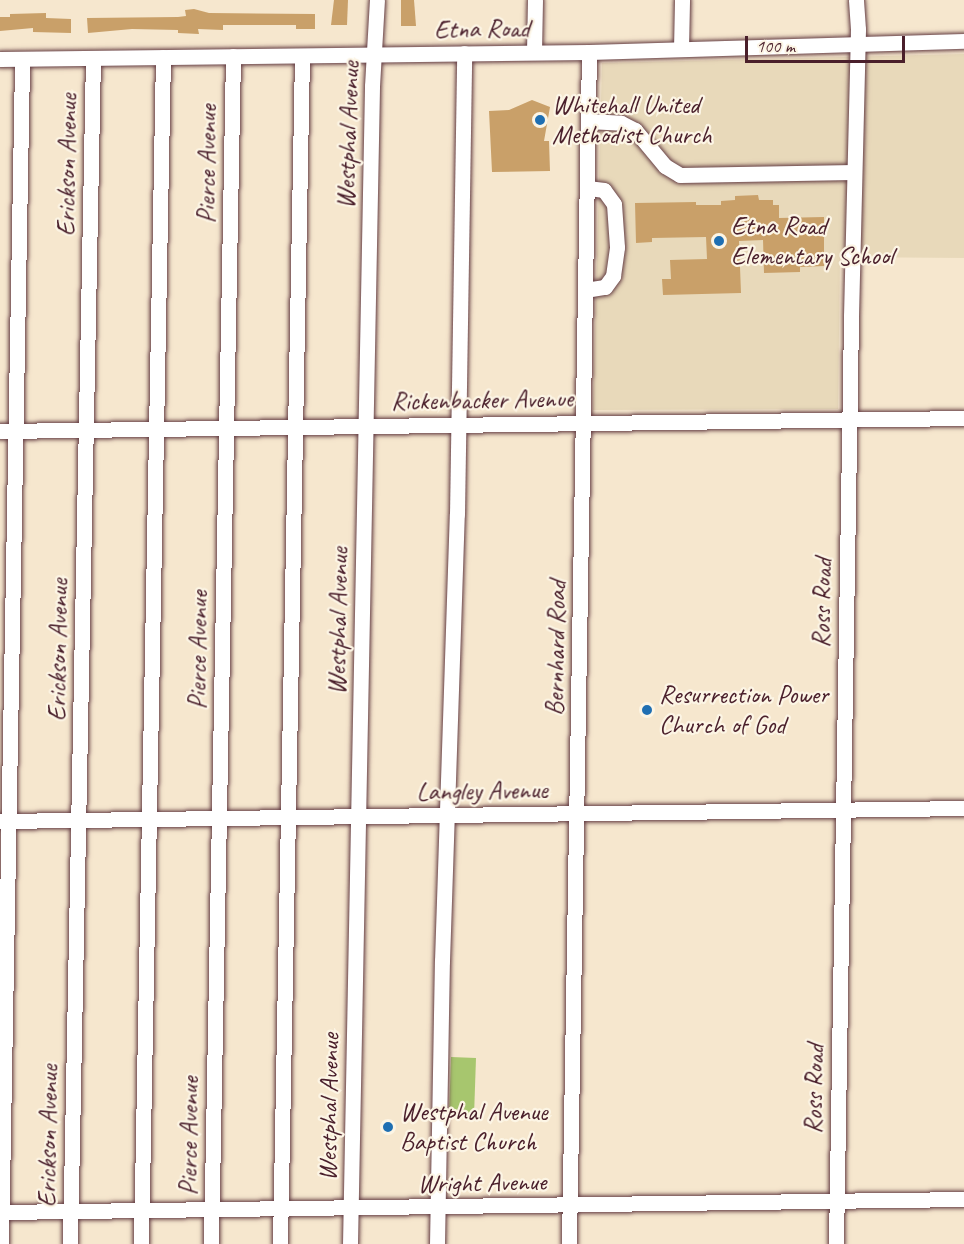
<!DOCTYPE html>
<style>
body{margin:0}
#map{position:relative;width:964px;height:1244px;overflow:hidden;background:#f6e7ce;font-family:Caveat,sans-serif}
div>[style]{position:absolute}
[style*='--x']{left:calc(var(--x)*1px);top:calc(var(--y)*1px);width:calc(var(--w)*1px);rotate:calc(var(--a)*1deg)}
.built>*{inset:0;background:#e8d9ba}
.green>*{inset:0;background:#a7c66e}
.building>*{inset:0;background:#c9a069}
.roads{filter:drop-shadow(0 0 2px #643d43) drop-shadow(0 0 2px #643d43)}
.minor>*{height:15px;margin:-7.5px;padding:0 7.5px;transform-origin:7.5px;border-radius:7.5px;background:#fff}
.dots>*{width:16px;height:16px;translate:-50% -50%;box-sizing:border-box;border:3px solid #fcf5e5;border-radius:50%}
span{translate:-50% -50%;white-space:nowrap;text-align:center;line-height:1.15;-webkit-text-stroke:4.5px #fcf5e5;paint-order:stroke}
.street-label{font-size:26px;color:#4a1f2b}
.poi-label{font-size:26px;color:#4a1f2b}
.left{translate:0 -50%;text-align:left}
.scale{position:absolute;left:745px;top:36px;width:160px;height:27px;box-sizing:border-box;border:3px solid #4a1f2b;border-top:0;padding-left:8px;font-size:18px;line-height:21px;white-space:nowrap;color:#4a1f2b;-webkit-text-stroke:4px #fcf5e5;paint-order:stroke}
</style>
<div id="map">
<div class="built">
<i style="clip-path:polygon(964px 54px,964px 258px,840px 257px,838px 409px,593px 410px,602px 63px)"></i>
</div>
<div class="green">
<i style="clip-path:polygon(451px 1057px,476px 1058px,474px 1116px,449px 1115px)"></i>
</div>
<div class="building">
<i style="clip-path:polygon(334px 0,348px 0,347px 25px,331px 25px)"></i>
<i style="clip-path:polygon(401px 0,414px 0,416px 26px,401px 26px)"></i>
<i style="clip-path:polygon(194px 9px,209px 13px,315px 14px,315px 29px,296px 29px,296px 25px,223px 25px,223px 30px,198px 29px,199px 34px,178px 33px,178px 30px,132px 29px,88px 33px,87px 18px,178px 17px,186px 16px,185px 10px)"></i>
<i style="clip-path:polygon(46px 13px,46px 18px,71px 19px,71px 33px,33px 32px,33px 28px,0 31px,0 17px,10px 17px,10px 14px)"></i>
<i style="clip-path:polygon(532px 100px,550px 107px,544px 141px,549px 141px,550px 171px,492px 172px,489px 111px,509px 110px)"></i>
<i style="clip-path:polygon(758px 195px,759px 200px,773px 200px,773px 205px,779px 205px,779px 218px,824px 217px,824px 266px,800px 267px,800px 272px,764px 273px,763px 240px,739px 241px,741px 293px,663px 295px,662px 279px,671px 279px,670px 260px,707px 259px,706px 237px,652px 238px,652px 242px,636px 243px,635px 203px,696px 202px,696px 205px,721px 205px,721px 201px,735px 200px,735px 196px)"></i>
</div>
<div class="roads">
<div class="minor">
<i style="--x:681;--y:49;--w:49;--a:-88.8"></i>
<i style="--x:534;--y:52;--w:52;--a:-88.9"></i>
<i style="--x:0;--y:59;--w:589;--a:-0.68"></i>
<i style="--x:589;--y:52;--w:375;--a:-1.7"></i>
<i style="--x:588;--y:121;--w:33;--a:3"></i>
<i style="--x:621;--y:123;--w:16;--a:27"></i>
<i style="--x:635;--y:130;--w:47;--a:50.2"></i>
<i style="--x:665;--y:166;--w:17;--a:31"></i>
<i style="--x:680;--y:175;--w:174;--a:-1"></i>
<i style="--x:585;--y:290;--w:20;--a:-9"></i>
<i style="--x:605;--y:287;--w:14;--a:-54"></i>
<i style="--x:613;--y:276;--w:29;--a:-82"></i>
<i style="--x:617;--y:247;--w:43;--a:-94"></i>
<i style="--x:614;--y:204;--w:17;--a:-126"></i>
<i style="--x:604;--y:190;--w:17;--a:-173"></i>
<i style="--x:0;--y:431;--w:964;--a:-0.77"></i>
<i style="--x:0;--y:821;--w:964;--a:-0.77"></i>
<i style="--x:0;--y:1212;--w:964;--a:-0.77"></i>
<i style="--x:1;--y:1244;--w:1185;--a:-88.98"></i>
<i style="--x:70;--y:1244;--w:1186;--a:-88.89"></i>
<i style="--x:141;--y:1244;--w:1187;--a:-88.94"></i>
<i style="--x:211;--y:1244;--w:1188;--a:-88.94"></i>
<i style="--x:280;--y:1244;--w:1188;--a:-88.94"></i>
<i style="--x:350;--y:1244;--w:1158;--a:-88.91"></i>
<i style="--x:372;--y:86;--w:86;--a:-86.7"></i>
<i style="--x:437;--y:1244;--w:283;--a:-89"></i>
<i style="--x:442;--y:961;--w:447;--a:-88.1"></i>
<i style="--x:457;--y:514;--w:461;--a:-89.1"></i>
<i style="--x:569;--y:1244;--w:1192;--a:-89.04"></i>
<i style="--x:836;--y:1244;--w:928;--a:-89.07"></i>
<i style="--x:851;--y:316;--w:287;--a:-88.6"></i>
<i style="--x:858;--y:29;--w:29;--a:-94"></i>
</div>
</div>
<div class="dots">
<i style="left:540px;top:120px;background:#1f6fb2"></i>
<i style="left:719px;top:241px;background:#1f6fb2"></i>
<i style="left:647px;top:710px;background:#1f6fb2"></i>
<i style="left:388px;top:1127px;background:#1f6fb2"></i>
</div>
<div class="street-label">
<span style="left:482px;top:29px;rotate:-1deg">Etna Road</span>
<span style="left:348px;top:135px;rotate:-88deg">Westphal Avenue</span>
<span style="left:207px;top:164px;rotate:-89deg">Pierce Avenue</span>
<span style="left:67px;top:165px;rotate:-89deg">Erickson Avenue</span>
<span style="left:482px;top:400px;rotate:-1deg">Rickenbacker Avenue</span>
<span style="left:822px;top:603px;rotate:-89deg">Ross Road</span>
<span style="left:338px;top:621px;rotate:-89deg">Westphal Avenue</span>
<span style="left:556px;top:648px;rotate:-89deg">Bernhard Road</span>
<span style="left:58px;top:650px;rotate:-89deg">Erickson Avenue</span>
<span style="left:198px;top:650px;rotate:-89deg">Pierce Avenue</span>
<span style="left:482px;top:791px;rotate:-1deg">Langley Avenue</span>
<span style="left:814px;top:1089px;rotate:-89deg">Ross Road</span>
<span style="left:329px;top:1107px;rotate:-89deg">Westphal Avenue</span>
<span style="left:48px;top:1136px;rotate:-89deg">Erickson Avenue</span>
<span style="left:189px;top:1136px;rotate:-89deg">Pierce Avenue</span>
<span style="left:482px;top:1183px;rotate:-1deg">Wright Avenue</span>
</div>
<div class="poi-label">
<span class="left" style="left:552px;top:120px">Whitehall United<br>Methodist Church</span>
<span class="left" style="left:731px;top:241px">Etna Road<br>Elementary School</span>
<span class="left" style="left:659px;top:710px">Resurrection Power<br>Church of God</span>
<span class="left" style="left:400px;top:1127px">Westphal Avenue<br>Baptist Church</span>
</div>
<div class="scale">100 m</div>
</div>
